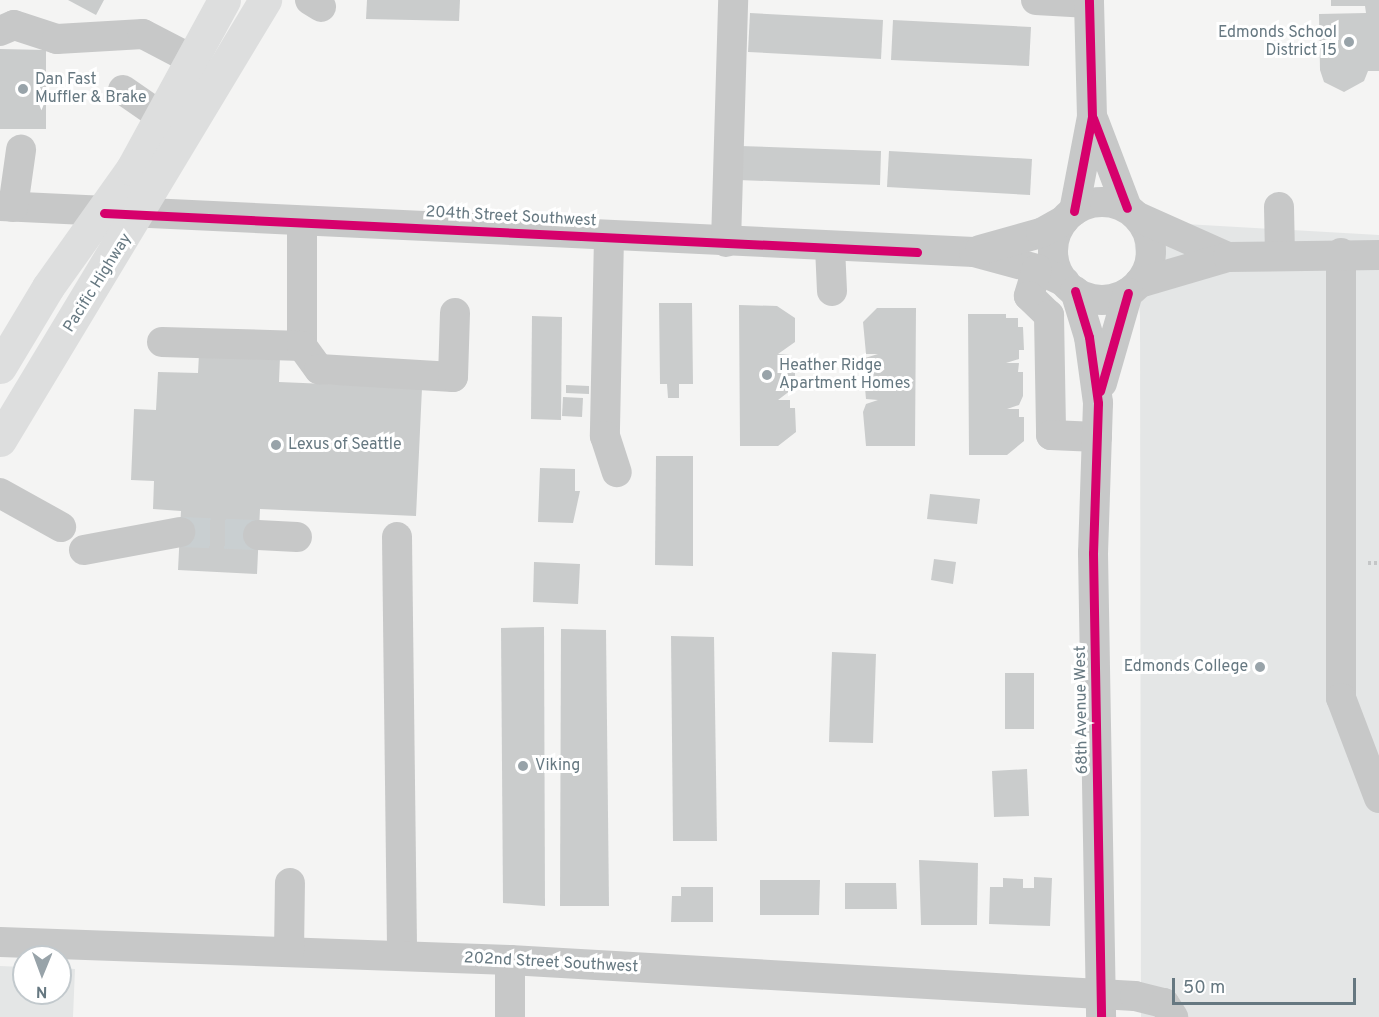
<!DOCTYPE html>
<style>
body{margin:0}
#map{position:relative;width:1379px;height:1017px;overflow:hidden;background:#f4f4f3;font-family:Overpass,sans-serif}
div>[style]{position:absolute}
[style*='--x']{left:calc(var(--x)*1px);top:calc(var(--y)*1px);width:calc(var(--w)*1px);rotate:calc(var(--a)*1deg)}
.built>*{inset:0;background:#e4e6e6}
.building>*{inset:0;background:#cacccc}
.minor-tunnel>*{height:30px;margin-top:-15px;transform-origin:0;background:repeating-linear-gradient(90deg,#c9cfd1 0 30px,transparent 0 45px)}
.path>*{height:4px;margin-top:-2px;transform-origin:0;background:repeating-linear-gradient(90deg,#c4c6c7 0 3px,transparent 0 6px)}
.minor>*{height:30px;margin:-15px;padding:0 15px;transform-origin:15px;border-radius:15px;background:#c7c8c8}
.minor>.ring{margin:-15px;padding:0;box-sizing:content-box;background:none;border:30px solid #c7c8c8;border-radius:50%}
.highway>*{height:33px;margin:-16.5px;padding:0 16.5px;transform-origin:16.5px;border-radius:16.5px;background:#dddede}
.cycleway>*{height:9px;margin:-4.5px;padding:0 4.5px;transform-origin:4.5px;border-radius:4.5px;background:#d6006c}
.dots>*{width:16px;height:16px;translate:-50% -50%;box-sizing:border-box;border:3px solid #fff;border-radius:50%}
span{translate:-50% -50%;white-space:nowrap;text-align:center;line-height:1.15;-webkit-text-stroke:6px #fff;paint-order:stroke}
.poi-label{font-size:16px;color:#667881}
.right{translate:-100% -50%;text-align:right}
.left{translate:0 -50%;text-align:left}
.street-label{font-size:16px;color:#667881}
.north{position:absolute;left:12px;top:945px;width:60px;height:60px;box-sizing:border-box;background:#fff;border:2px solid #c2c9cd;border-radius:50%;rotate:181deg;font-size:16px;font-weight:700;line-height:24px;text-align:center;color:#667881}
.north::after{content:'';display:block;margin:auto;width:21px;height:27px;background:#98a3a9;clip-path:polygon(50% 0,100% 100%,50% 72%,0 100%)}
.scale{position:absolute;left:1172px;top:978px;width:184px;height:27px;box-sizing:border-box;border:3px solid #667881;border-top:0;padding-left:8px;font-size:18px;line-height:21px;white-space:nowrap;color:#667881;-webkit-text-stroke:4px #fff;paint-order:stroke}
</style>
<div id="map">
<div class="built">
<i style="clip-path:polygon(1133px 221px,1379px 235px,1379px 1017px,1141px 1017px,1140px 316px)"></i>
<i style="clip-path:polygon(0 966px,24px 967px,24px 993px,60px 993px,60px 968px,75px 969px,73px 1017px,0 1017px)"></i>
</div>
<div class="building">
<i style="clip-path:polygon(68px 0,104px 0,96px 15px)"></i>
<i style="clip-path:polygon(367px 0,460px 0,459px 21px,366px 19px)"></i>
<i style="clip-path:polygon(1331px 0,1379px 0,1379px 71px,1368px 71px,1364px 81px,1344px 92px,1324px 82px,1320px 70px,1319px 14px,1366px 13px,1365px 6px,1331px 6px)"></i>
<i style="clip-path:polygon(750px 13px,883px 20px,881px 59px,748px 52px)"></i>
<i style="clip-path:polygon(893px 20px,1031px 27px,1029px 66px,891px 60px)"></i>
<i style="clip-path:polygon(0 49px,46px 50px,46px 129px,0 129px)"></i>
<i style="clip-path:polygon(740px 146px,881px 151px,880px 185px,738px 180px)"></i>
<i style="clip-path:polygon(889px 151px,1032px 159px,1030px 195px,887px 187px)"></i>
<i style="clip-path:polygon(659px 303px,692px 303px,693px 384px,679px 384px,679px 398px,668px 398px,667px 384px,660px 384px)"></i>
<i style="clip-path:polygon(739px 305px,777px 306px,795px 318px,795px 342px,778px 354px,790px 355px,795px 363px,795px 387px,778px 400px,790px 400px,790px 408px,795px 408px,796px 432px,778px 446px,740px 446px)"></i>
<i style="clip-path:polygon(877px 308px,916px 308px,915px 446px,866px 446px,863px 412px,866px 404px,878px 400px,866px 399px,863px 367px,865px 358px,878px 354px,866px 354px,863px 322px)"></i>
<i style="clip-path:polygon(968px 314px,1006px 314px,1006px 318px,1018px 318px,1018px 327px,1023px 327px,1024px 350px,1019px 350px,1019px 359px,1006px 363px,1019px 363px,1018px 372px,1023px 372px,1023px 396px,1019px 405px,1007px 409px,1019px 409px,1019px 417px,1024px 417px,1024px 441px,1007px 455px,969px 455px)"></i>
<i style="clip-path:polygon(532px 316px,562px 317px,561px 420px,531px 419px)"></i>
<i style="clip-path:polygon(199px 354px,280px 357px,279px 382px,422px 388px,416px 516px,260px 509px,257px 574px,178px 570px,181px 511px,153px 509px,154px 481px,131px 480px,134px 409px,156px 410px,158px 372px,198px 373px)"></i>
<i style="clip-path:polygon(566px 385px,589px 386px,589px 394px,566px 393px)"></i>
<i style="clip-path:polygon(563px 397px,583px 398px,582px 417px,562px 416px)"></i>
<i style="clip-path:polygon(656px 456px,693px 456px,693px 566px,655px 565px)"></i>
<i style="clip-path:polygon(540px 468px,575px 469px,575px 491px,580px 491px,573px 523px,538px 522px)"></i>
<i style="clip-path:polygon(930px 494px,980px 499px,977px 524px,927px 519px)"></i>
<i style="clip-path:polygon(934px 559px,956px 562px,953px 584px,931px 580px)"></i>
<i style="clip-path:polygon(534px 562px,580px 564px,578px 604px,533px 602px)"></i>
<i style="clip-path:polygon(544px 627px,545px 906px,503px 903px,501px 628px)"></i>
<i style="clip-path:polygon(561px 629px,606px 630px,609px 906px,560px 906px)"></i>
<i style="clip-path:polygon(671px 636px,714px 637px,717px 841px,673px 841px)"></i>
<i style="clip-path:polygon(832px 652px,876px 654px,873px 743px,829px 742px)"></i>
<i style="clip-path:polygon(1005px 673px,1034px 673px,1034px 729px,1005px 729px)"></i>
<i style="clip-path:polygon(1027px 769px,1029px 816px,994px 817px,992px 771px)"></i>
<i style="clip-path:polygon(919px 860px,978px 863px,977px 925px,921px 925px)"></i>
<i style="clip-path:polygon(1034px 877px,1052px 878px,1050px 926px,989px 924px,990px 887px,1003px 887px,1003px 878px,1023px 879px,1023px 888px,1034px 888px)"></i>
<i style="clip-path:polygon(760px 880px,820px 880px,819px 915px,760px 915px)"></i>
<i style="clip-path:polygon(845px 883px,896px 883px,897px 909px,845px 909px)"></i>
<i style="clip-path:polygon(681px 887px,713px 887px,713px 922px,671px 922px,672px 896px,681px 896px)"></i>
</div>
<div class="minor-tunnel">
<i style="--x:180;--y:532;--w:78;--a:2.2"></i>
</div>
<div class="path">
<i style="--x:1368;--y:563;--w:11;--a:0"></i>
</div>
<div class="minor">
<i style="--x:310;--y:0;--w:13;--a:32"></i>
<i style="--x:1036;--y:0;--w:53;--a:3.2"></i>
<i style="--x:0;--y:31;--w:15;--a:-23"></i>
<i style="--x:14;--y:25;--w:45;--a:18"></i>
<i style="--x:57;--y:39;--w:86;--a:-3.3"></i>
<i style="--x:143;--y:34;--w:56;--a:27.5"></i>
<i style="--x:123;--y:90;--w:47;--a:34.7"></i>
<i style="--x:1094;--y:121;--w:93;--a:69.2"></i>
<i class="ring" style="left:1053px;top:202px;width:68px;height:68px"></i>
<i style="--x:0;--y:206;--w:975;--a:2.7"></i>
<i style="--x:974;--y:252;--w:65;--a:15.1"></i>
<i style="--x:1037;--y:269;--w:31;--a:25"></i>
<i style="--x:13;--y:207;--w:58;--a:-82"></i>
<i style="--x:1279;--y:207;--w:49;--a:88.8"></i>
<i style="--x:1074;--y:211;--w:96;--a:-79.2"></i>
<i style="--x:1092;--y:117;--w:117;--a:-91.5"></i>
<i style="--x:1138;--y:217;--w:98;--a:24"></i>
<i style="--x:302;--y:222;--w:124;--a:90"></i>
<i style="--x:609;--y:237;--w:199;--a:91.2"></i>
<i style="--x:605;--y:436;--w:38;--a:72"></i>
<i style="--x:726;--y:242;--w:242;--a:-88.3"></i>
<i style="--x:830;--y:247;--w:44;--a:87.4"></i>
<i style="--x:980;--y:250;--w:63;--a:-15.6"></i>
<i style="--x:1041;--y:233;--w:26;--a:-29"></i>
<i style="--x:1341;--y:253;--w:445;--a:90"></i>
<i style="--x:1341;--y:698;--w:107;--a:69.2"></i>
<i style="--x:1037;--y:269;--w:28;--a:107"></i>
<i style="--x:1029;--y:296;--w:28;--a:44"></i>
<i style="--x:1049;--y:315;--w:120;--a:89"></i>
<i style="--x:1051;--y:435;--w:46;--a:2.5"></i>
<i style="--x:1139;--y:283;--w:93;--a:-16.3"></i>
<i style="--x:1228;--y:257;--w:151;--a:-0.8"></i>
<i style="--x:1075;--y:291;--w:48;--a:73.1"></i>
<i style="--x:1089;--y:337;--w:67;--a:82.2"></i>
<i style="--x:1098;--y:403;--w:150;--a:91.9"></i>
<i style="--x:1093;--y:553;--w:464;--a:89"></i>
<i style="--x:162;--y:342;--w:140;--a:1.6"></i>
<i style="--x:302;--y:346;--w:29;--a:54"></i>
<i style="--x:319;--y:369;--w:134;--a:3.4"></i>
<i style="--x:453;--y:377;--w:64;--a:-88.2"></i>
<i style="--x:1102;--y:383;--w:94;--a:-73.9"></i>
<i style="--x:0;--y:493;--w:70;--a:29.1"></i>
<i style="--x:258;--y:535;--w:39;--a:3"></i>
<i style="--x:397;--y:537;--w:419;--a:89.3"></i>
<i style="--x:84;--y:550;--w:98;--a:-10.6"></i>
<i style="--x:0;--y:942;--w:510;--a:2.02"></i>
<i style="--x:510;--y:960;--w:626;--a:3.3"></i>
<i style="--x:1135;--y:996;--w:30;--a:14"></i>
<i style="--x:1164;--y:1003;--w:17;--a:57"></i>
<i style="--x:289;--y:952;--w:69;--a:-89.2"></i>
<i style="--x:510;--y:960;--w:57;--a:90"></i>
</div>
<div class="highway">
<i style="--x:0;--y:367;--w:93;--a:-59"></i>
<i style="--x:48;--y:287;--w:145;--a:-54.6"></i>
<i style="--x:132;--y:169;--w:192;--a:-61.4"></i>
<i style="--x:0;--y:440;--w:514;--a:-58.94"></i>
</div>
<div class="cycleway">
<i style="--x:1093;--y:118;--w:96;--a:69.3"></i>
<i style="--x:1074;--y:211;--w:96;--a:-79.2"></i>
<i style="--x:1092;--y:117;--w:117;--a:-91.5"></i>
<i style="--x:104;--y:213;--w:814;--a:2.75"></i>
<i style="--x:1075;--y:291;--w:48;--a:73.1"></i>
<i style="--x:1089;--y:337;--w:67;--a:82.2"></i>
<i style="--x:1098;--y:403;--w:150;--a:91.9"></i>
<i style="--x:1093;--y:553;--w:464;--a:89"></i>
<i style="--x:1100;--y:391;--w:102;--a:-74.1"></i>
</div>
<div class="dots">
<i style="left:1349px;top:42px;background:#98a3a9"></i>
<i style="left:23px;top:89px;background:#98a3a9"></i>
<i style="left:767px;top:375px;background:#98a3a9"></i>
<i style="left:276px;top:445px;background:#98a3a9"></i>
<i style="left:1260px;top:667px;background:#98a3a9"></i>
<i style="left:523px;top:766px;background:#98a3a9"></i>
</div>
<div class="poi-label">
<span class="right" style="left:1337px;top:42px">Edmonds School<br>District 15</span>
<span class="left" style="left:35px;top:89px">Dan Fast<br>Muffler &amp; Brake</span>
<span class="left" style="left:779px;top:375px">Heather Ridge<br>Apartment Homes</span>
<span class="left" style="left:288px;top:445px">Lexus of Seattle</span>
<span class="right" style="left:1248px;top:667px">Edmonds College</span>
<span class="left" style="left:535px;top:766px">Viking</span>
</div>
<div class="street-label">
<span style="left:511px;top:217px;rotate:3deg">204th Street Southwest</span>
<span style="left:98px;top:283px;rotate:-58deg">Pacific Highway</span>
<span style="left:1082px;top:710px;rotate:-91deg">68th Avenue West</span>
<span style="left:551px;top:963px;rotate:3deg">202nd Street Southwest</span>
</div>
<div class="north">N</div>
<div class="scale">50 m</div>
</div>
